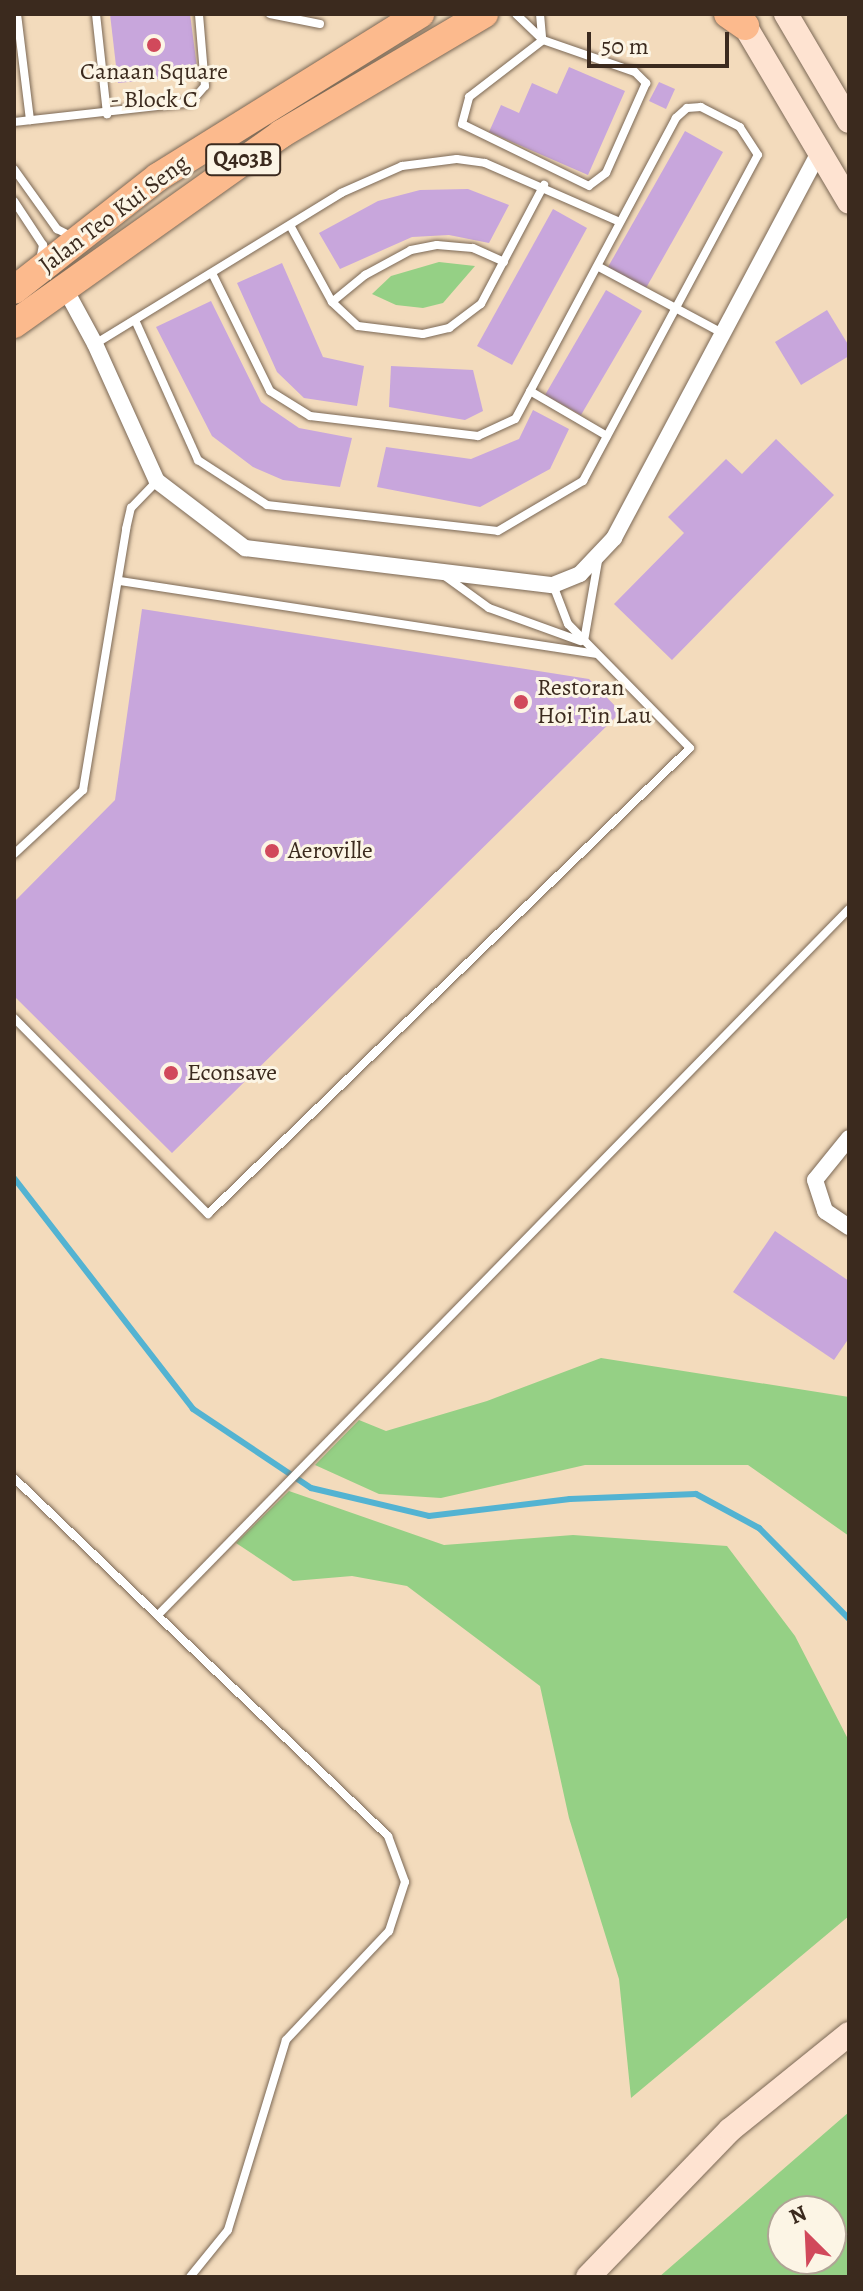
<!DOCTYPE html>
<style>
body{margin:0}
#map{position:relative;width:863px;height:2291px;overflow:hidden;background:#f3dbbc;font-family:Alegreya,serif}
div>[style]{position:absolute}
[style*='--x']{left:calc(var(--x)*1px);top:calc(var(--y)*1px);width:calc(var(--w)*1px);rotate:calc(var(--a)*1deg)}
.green>*{inset:0;background:#95d085}
.stream>*{height:6px;margin:-3px;padding:0 3px;transform-origin:3px;border-radius:3px;background:#53b3d2}
.building>*{inset:0;background:#c8a6dc}
.roads{filter:drop-shadow(0 0 2px #7b6855) drop-shadow(0 0 2px #7b6855)}
.service>*{height:8px;margin:-4px;padding:0 4px;transform-origin:4px;border-radius:4px;background:#fff}
.minor>*{height:16px;margin:-8px;padding:0 8px;transform-origin:8px;border-radius:8px;background:#fff}
.secondary>*{height:24px;margin:-12px;padding:0 12px;transform-origin:12px;border-radius:12px;background:#fee3d1}
.trunk>*{height:28px;margin:-14px;padding:0 14px;transform-origin:14px;border-radius:14px;background:#fcba8d}
.dots>*{width:22px;height:22px;translate:-50% -50%;box-sizing:border-box;border:4px solid #fcf5e5;border-radius:50%}
span{translate:-50% -50%;white-space:nowrap;text-align:center;line-height:1.15;-webkit-text-stroke:6px #fcf5e5;paint-order:stroke}
.shield-label span{padding:2px 6px;background:#fcf5e5;border:2px solid;border-radius:6px;-webkit-text-stroke-width:0}
.shield-label{font-size:22px;color:#3b2a1e;font-weight:700}
.poi-label{font-size:24px;color:#3b2a1e}
.left{translate:0 -50%;text-align:left}
.street-label{font-size:24px;color:#3b2a1e}
.frame{position:absolute;inset:0;border:16px solid #3b2a1e;pointer-events:none}
.north{position:absolute;left:767px;top:2195px;width:80px;height:80px;box-sizing:border-box;background:#fcf5e5;border:2px solid #afa495;border-radius:50%;rotate:336deg;font-size:22px;font-weight:700;line-height:32px;text-align:center;color:#3b2a1e}
.north::after{content:'';display:block;margin:auto;width:28px;height:36px;background:#d1495b;clip-path:polygon(50% 0,100% 100%,50% 72%,0 100%)}
.scale{position:absolute;left:587px;top:32px;width:142px;height:36px;box-sizing:border-box;border:4px solid #3b2a1e;border-top:0;padding-left:10px;font-size:24px;line-height:28px;white-space:nowrap;color:#3b2a1e;-webkit-text-stroke:6px #fcf5e5;paint-order:stroke}
</style>
<div id="map">
<div class="green">
<i style="clip-path:polygon(439px 262px,475px 266px,443px 303px,423px 308px,396px 305px,372px 294px,391px 276px)"></i>
<i style="clip-path:polygon(601px 1358px,849px 1397px,849px 1536px,748px 1465px,585px 1465px,441px 1498px,379px 1494px,315px 1465px,359px 1420px,386px 1431px,487px 1401px)"></i>
<i style="clip-path:polygon(289px 1491px,444px 1545px,573px 1535px,727px 1546px,795px 1636px,849px 1741px,849px 1916px,631px 2098px,619px 1979px,569px 1818px,540px 1686px,407px 1586px,352px 1576px,293px 1581px,236px 1543px)"></i>
<i style="clip-path:polygon(evenodd,849px 2112px,849px 2277px,659px 2277px,849px 2112px,783px 2211px,831px 2211px,831px 2259px,783px 2259px,783px 2211px)"></i>
</div>
<div class="stream">
<i style="--x:14;--y:1178;--w:292;--a:52.2"></i>
<i style="--x:193;--y:1409;--w:142;--a:33.8"></i>
<i style="--x:311;--y:1488;--w:121;--a:13.3"></i>
<i style="--x:429;--y:1516;--w:142;--a:-6.9"></i>
<i style="--x:570;--y:1499;--w:126;--a:-2.3"></i>
<i style="--x:696;--y:1494;--w:72;--a:28.4"></i>
<i style="--x:759;--y:1528;--w:128;--a:45.3"></i>
</div>
<div class="building">
<i style="clip-path:polygon(110px 14px,190px 14px,198px 75px,118px 83px)"></i>
<i style="clip-path:polygon(569px 67px,625px 91px,588px 175px,489px 132px,501px 105px,519px 113px,532px 83px,557px 94px)"></i>
<i style="clip-path:polygon(659px 82px,675px 89px,666px 109px,649px 101px)"></i>
<i style="clip-path:polygon(685px 131px,723px 152px,646px 288px,608px 267px)"></i>
<i style="clip-path:polygon(468px 189px,509px 205px,489px 243px,449px 235px,412px 237px,340px 269px,319px 233px,378px 201px,420px 190px)"></i>
<i style="clip-path:polygon(553px 209px,587px 228px,512px 365px,477px 346px)"></i>
<i style="clip-path:polygon(282px 263px,323px 357px,364px 366px,357px 406px,304px 398px,277px 372px,237px 283px)"></i>
<i style="clip-path:polygon(606px 290px,642px 311px,581px 415px,545px 395px)"></i>
<i style="clip-path:polygon(211px 301px,261px 402px,299px 428px,352px 438px,340px 487px,283px 480px,253px 467px,212px 436px,156px 327px)"></i>
<i style="clip-path:polygon(827px 310px,849px 346px,849px 356px,801px 385px,775px 342px)"></i>
<i style="clip-path:polygon(391px 366px,473px 370px,483px 411px,465px 420px,389px 407px)"></i>
<i style="clip-path:polygon(533px 410px,569px 429px,550px 469px,480px 507px,377px 487px,386px 447px,471px 459px,519px 439px)"></i>
<i style="clip-path:polygon(776px 439px,834px 495px,672px 660px,614px 604px,684px 533px,668px 517px,726px 459px,742px 474px)"></i>
<i style="clip-path:polygon(142px 609px,589px 679px,621px 712px,172px 1153px,14px 996px,14px 902px,115px 800px)"></i>
<i style="clip-path:polygon(775px 1231px,849px 1281px,849px 1338px,834px 1360px,733px 1292px)"></i>
</div>
<div class="roads">
<div class="service">
<i style="--x:17;--y:14;--w:107;--a:83"></i>
<i style="--x:96;--y:14;--w:101;--a:83.7"></i>
<i style="--x:270;--y:14;--w:51;--a:11.3"></i>
<i style="--x:516;--y:14;--w:37;--a:44"></i>
<i style="--x:543;--y:40;--w:97;--a:19.2"></i>
<i style="--x:635;--y:72;--w:16;--a:45"></i>
<i style="--x:646;--y:83;--w:98;--a:114"></i>
<i style="--x:606;--y:173;--w:21;--a:143"></i>
<i style="--x:589;--y:186;--w:141;--a:-154"></i>
<i style="--x:462;--y:124;--w:28;--a:-75"></i>
<i style="--x:469;--y:97;--w:93;--a:-37.6"></i>
<i style="--x:540;--y:14;--w:25;--a:85"></i>
<i style="--x:14;--y:122;--w:178;--a:-6.4"></i>
<i style="--x:191;--y:102;--w:21;--a:-49"></i>
<i style="--x:205;--y:86;--w:72;--a:-94.8"></i>
<i style="--x:14;--y:169;--w:74;--a:54.4"></i>
<i style="--x:57;--y:229;--w:16;--a:27"></i>
<i style="--x:14;--y:201;--w:53;--a:56.6"></i>
<i style="--x:43;--y:245;--w:16;--a:101"></i>
<i style="--x:291;--y:227;--w:85;--a:61.3"></i>
<i style="--x:332;--y:302;--w:35;--a:43"></i>
<i style="--x:358;--y:326;--w:65;--a:7"></i>
<i style="--x:423;--y:334;--w:27;--a:-13"></i>
<i style="--x:449;--y:328;--w:40;--a:-37"></i>
<i style="--x:481;--y:304;--w:135;--a:-62.1"></i>
<i style="--x:599;--y:267;--w:137;--a:28.2"></i>
<i style="--x:332;--y:302;--w:43;--a:-39.3"></i>
<i style="--x:365;--y:275;--w:52;--a:-28.5"></i>
<i style="--x:411;--y:250;--w:26;--a:-11"></i>
<i style="--x:437;--y:245;--w:36;--a:5"></i>
<i style="--x:473;--y:248;--w:34;--a:24"></i>
<i style="--x:135;--y:320;--w:154;--a:65.8"></i>
<i style="--x:198;--y:460;--w:82;--a:33.1"></i>
<i style="--x:267;--y:505;--w:232;--a:6.4"></i>
<i style="--x:498;--y:531;--w:99;--a:-30.5"></i>
<i style="--x:583;--y:481;--w:370;--a:-61.8"></i>
<i style="--x:758;--y:155;--w:33;--a:-123"></i>
<i style="--x:740;--y:127;--w:44;--a:-152.9"></i>
<i style="--x:701;--y:107;--w:14;--a:176"></i>
<i style="--x:687;--y:108;--w:15;--a:138"></i>
<i style="--x:676;--y:118;--w:341;--a:118.1"></i>
<i style="--x:515;--y:419;--w:41;--a:155.3"></i>
<i style="--x:478;--y:436;--w:169;--a:-173.2"></i>
<i style="--x:310;--y:416;--w:47;--a:-148"></i>
<i style="--x:270;--y:391;--w:129;--a:-116.2"></i>
<i style="--x:95;--y:344;--w:289;--a:-31.5"></i>
<i style="--x:341;--y:193;--w:67;--a:-23.9"></i>
<i style="--x:402;--y:166;--w:55;--a:-7.3"></i>
<i style="--x:457;--y:159;--w:28;--a:8"></i>
<i style="--x:485;--y:163;--w:145;--a:23.6"></i>
<i style="--x:530;--y:391;--w:89;--a:30.3"></i>
<i style="--x:442;--y:574;--w:58;--a:35.9"></i>
<i style="--x:489;--y:608;--w:97;--a:19.9"></i>
<i style="--x:120;--y:581;--w:481;--a:8.7"></i>
<i style="--x:584;--y:641;--w:81;--a:-80.1"></i>
<i style="--x:14;--y:854;--w:94;--a:-42.8"></i>
<i style="--x:83;--y:790;--w:265;--a:-80.6"></i>
<i style="--x:126;--y:529;--w:22;--a:-77"></i>
<i style="--x:131;--y:508;--w:37;--a:-46"></i>
<i style="--x:14;--y:1018;--w:276;--a:45.3"></i>
<i style="--x:208;--y:1214;--w:670;--a:-44.03"></i>
<i style="--x:690;--y:748;--w:174;--a:-134.5"></i>
<i style="--x:568;--y:624;--w:42;--a:-111"></i>
<i style="--x:14;--y:1478;--w:518;--a:43.75"></i>
<i style="--x:388;--y:1836;--w:49;--a:69.7"></i>
<i style="--x:405;--y:1882;--w:52;--a:108.1"></i>
<i style="--x:389;--y:1931;--w:150;--a:133.4"></i>
<i style="--x:286;--y:2040;--w:199;--a:107"></i>
<i style="--x:228;--y:2230;--w:60;--a:129"></i>
<i style="--x:159;--y:1614;--w:986;--a:-45.62"></i>
</div>
<div class="minor">
<i style="--x:63;--y:285;--w:67;--a:61.5"></i>
<i style="--x:95;--y:344;--w:150;--a:65.7"></i>
<i style="--x:157;--y:481;--w:111;--a:37.3"></i>
<i style="--x:245;--y:548;--w:310;--a:6.9"></i>
<i style="--x:553;--y:585;--w:29;--a:-22"></i>
<i style="--x:580;--y:574;--w:50;--a:-46.6"></i>
<i style="--x:614;--y:538;--w:437;--a:-62"></i>
<i style="--x:849;--y:1138;--w:54;--a:129"></i>
<i style="--x:815;--y:1180;--w:33;--a:72"></i>
<i style="--x:825;--y:1211;--w:29;--a:34"></i>
</div>
<div class="secondary">
<i style="--x:738;--y:14;--w:218;--a:59.4"></i>
<i style="--x:786;--y:14;--w:124;--a:59.5"></i>
<i style="--x:588;--y:2277;--w:204;--a:-46"></i>
<i style="--x:730;--y:2130;--w:153;--a:-38.9"></i>
</div>
<div class="trunk">
<i style="--x:728;--y:14;--w:21;--a:35"></i>
<i style="--x:14;--y:290;--w:183;--a:-38.1"></i>
<i style="--x:158;--y:177;--w:309;--a:-31.9"></i>
<i style="--x:14;--y:324;--w:328;--a:-35.4"></i>
<i style="--x:281;--y:134;--w:236;--a:-30.6"></i>
</div>
</div>
<div class="dots">
<i style="left:154px;top:45px;background:#d1495b"></i>
<i style="left:521px;top:702px;background:#d1495b"></i>
<i style="left:272px;top:851px;background:#d1495b"></i>
<i style="left:171px;top:1073px;background:#d1495b"></i>
</div>
<div class="shield-label">
<span style="left:243px;top:160px">Q403B</span>
</div>
<div class="poi-label">
<span style="left:154px;top:86px">Canaan Square<br>- Block C</span>
<span class="left" style="left:537px;top:702px">Restoran<br>Hoi Tin Lau</span>
<span class="left" style="left:288px;top:851px">Aeroville</span>
<span class="left" style="left:187px;top:1073px">Econsave</span>
</div>
<div class="street-label">
<span style="left:114px;top:214px;rotate:-37deg">Jalan Teo Kui Seng</span>
</div>
<div class="frame"></div>
<div class="north">N</div>
<div class="scale">50 m</div>
</div>
